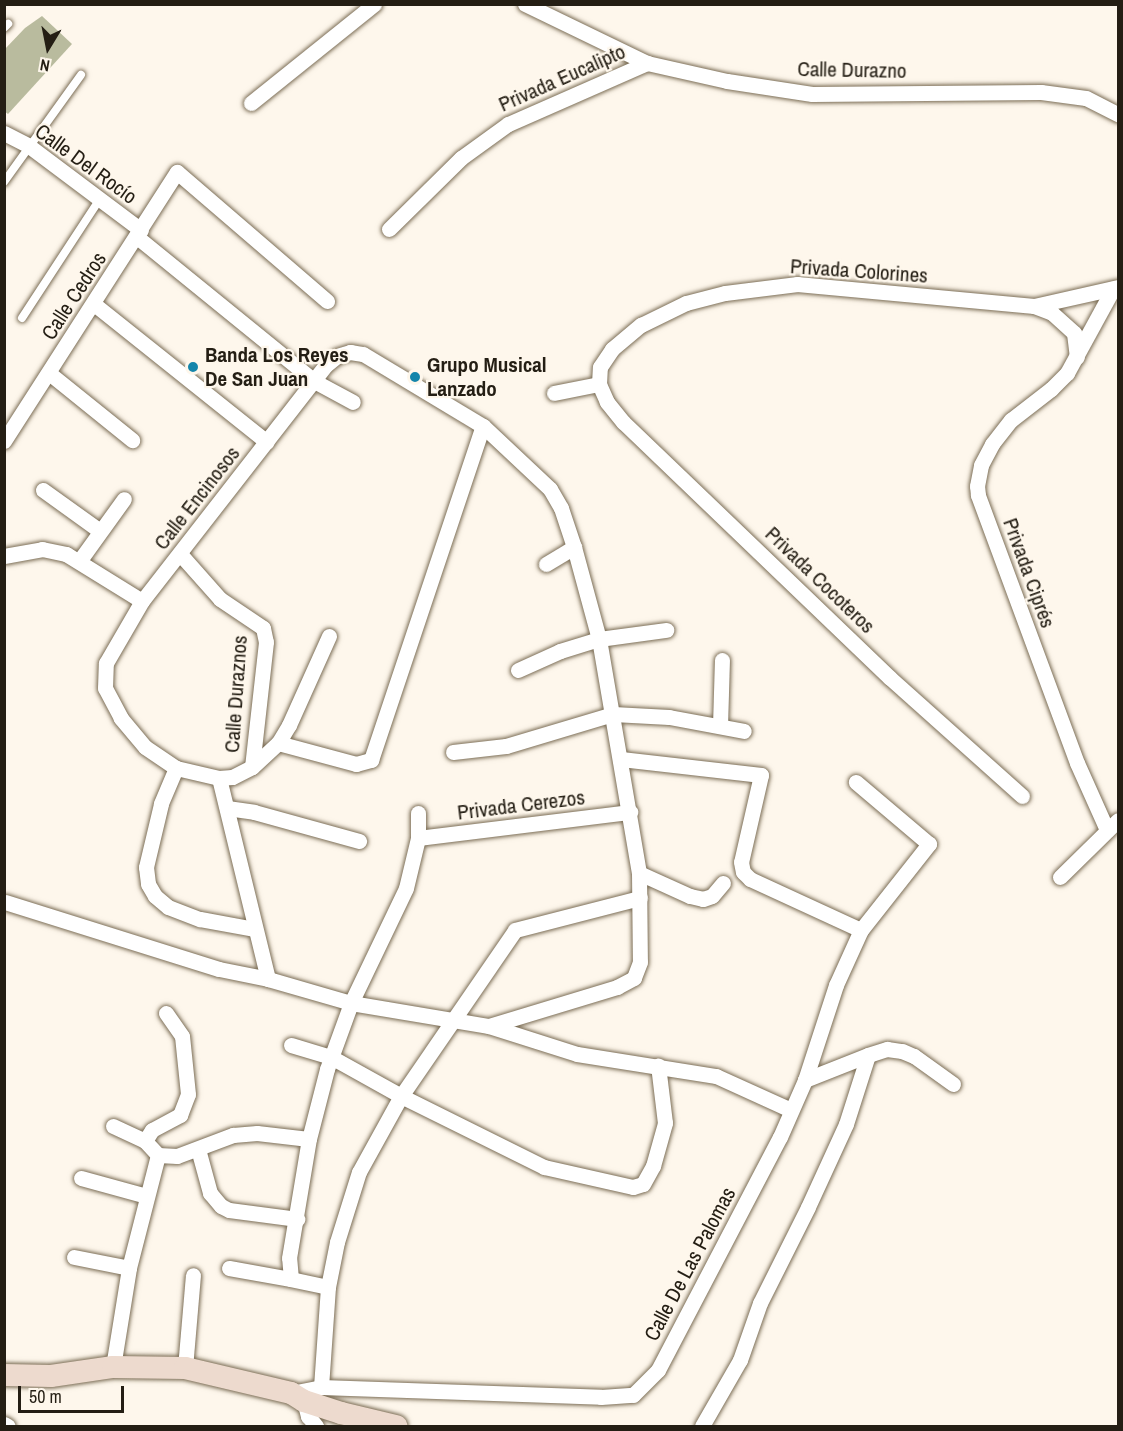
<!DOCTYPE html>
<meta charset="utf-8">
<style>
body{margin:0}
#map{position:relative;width:1123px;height:1431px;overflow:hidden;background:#fef7ec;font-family:"Archivo Narrow",sans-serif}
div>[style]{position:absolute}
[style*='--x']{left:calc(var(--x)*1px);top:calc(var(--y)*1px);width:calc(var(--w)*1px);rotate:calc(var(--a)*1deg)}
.building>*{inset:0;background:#b9bb9e}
.roads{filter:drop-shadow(0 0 2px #7b6d55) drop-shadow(0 0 2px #7b6d55)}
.lane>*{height:8px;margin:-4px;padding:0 4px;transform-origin:4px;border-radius:4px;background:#fff}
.street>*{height:15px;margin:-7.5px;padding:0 7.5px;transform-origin:7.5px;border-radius:7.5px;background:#fff}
.secondary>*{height:22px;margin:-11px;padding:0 11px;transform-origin:11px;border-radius:11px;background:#eddace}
.dots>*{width:16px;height:16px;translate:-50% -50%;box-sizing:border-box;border:3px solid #fef7ec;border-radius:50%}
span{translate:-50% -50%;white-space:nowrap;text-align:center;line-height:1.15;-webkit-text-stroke:4.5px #fef7ec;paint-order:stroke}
.street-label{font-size:21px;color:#241e14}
.poi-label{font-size:21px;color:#241e14;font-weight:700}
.left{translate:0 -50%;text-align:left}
.frame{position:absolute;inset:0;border:6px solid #241e14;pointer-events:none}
.north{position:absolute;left:18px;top:18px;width:60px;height:60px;-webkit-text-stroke:4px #fef7ec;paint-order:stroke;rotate:190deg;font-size:16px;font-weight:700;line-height:24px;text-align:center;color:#241e14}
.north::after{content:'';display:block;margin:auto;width:21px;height:27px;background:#241e14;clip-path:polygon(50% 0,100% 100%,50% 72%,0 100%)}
.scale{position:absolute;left:18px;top:1386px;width:106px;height:27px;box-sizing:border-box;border:3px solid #241e14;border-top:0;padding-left:8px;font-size:18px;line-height:21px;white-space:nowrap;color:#241e14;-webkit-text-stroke:4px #fef7ec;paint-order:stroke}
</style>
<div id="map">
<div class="building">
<i style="clip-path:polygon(42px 16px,72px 44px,8px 114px,4px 111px,4px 50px,25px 28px)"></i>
</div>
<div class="roads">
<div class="lane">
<i style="--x:4;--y:28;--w:6;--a:-45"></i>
<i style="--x:4;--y:182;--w:132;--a:-54.3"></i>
<i style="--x:22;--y:318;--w:142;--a:-56.8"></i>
</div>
<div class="street">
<i style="--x:525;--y:4;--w:136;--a:25.8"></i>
<i style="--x:647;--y:63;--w:82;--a:12.7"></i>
<i style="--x:727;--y:81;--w:86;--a:8.7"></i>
<i style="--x:812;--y:94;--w:229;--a:-0.5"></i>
<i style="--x:1041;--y:92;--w:45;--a:7.6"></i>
<i style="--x:1086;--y:98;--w:36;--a:27"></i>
<i style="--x:251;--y:103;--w:158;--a:-38.8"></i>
<i style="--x:4;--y:133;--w:28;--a:27"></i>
<i style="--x:29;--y:146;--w:140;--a:36.9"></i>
<i style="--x:389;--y:229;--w:101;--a:-44.6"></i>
<i style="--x:461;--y:158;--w:58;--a:-35.9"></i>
<i style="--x:508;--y:124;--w:152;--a:-23.7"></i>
<i style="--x:137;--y:237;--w:228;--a:39.1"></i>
<i style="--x:314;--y:381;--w:44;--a:28.3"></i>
<i style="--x:94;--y:304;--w:221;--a:38.6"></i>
<i style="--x:1034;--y:306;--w:19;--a:21"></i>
<i style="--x:1052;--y:313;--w:30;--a:42"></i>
<i style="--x:1074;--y:333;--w:24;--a:83"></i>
<i style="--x:49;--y:373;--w:107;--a:38.9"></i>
<i style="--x:554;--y:393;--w:46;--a:-11.3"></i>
<i style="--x:4;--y:441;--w:320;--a:-57.3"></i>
<i style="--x:177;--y:172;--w:198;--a:40.7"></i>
<i style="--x:43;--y:490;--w:70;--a:35.7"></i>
<i style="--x:181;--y:555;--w:59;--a:48.4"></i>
<i style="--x:220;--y:599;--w:52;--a:34"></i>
<i style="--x:263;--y:628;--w:14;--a:78"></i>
<i style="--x:266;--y:642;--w:126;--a:96.4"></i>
<i style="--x:4;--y:556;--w:39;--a:-10"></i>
<i style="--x:42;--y:549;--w:25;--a:12"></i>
<i style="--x:66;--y:554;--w:89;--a:31.7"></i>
<i style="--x:80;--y:560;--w:75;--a:-54.2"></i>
<i style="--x:546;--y:564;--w:33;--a:-31"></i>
<i style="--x:329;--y:636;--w:98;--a:114.2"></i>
<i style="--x:289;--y:725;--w:21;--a:121"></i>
<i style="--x:278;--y:743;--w:35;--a:137"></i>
<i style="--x:252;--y:767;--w:22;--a:153"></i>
<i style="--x:232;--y:777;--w:13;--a:176"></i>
<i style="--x:219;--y:778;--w:44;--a:-166.9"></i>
<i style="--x:176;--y:768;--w:37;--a:-146"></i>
<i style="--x:145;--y:747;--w:38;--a:-130"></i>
<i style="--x:121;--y:718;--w:34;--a:-118"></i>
<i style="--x:105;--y:688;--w:25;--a:-88"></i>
<i style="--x:106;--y:663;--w:72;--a:-59.9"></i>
<i style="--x:142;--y:601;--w:299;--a:-52.1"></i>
<i style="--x:326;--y:365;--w:14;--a:-39"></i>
<i style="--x:337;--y:356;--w:14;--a:-17"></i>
<i style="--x:350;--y:352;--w:13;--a:9"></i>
<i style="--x:363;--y:354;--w:140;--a:31"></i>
<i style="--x:483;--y:426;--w:92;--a:43.2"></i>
<i style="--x:550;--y:489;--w:22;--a:60"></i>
<i style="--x:561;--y:508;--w:41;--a:71.6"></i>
<i style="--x:574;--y:547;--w:95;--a:74.8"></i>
<i style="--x:599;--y:639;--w:237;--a:80.3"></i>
<i style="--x:639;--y:873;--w:89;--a:89.4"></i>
<i style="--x:640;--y:962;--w:17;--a:111"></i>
<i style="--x:634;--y:978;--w:19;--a:152"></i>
<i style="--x:617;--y:987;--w:134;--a:163.1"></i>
<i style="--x:518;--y:670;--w:46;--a:-24.3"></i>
<i style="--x:560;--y:651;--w:41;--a:-17.1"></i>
<i style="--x:599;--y:639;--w:68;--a:-7.7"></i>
<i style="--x:720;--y:726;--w:66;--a:-88.3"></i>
<i style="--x:278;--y:743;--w:81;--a:15.1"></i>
<i style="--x:356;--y:764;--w:16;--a:-15"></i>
<i style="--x:371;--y:760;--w:352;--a:-71.5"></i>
<i style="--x:453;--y:752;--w:53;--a:-6.5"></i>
<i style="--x:506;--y:746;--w:112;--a:-16.7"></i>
<i style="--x:613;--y:714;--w:56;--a:3.1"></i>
<i style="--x:669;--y:717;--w:76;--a:10.6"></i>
<i style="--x:621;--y:759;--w:141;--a:6.5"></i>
<i style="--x:761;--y:775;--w:89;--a:102.9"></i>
<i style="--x:741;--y:862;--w:10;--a:79"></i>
<i style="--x:743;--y:872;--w:10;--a:45"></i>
<i style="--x:750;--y:879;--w:122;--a:24.7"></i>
<i style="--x:176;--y:768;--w:39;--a:113"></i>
<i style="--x:161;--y:804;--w:65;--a:103.4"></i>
<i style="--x:146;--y:867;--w:17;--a:83"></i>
<i style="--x:148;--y:884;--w:14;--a:60"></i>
<i style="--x:155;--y:896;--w:17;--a:40"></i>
<i style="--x:168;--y:907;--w:34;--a:21"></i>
<i style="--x:200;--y:919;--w:56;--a:10.3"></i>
<i style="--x:219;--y:778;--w:207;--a:76.3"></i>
<i style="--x:1022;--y:796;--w:177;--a:-138.2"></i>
<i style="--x:890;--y:678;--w:370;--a:-136.2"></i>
<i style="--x:623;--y:422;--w:26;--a:-129"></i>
<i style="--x:607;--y:402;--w:20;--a:-114"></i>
<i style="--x:599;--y:384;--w:17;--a:-87"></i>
<i style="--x:600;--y:367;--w:22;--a:-56"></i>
<i style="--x:612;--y:349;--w:38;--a:-40"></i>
<i style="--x:641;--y:325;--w:50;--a:-26.1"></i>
<i style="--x:686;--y:303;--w:40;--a:-14.4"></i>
<i style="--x:725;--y:293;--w:73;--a:-7.1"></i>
<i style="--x:797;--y:284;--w:238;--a:5.3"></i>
<i style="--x:1034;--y:306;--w:86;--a:-12.7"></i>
<i style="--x:227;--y:808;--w:27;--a:8"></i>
<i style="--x:254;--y:812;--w:109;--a:15.4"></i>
<i style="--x:1107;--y:830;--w:73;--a:-114.1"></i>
<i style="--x:1077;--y:763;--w:286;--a:-110.3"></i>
<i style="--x:978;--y:495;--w:9;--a:-96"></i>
<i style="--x:977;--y:486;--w:21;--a:-79"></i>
<i style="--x:981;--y:465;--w:24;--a:-62"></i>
<i style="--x:992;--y:444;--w:31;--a:-52"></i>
<i style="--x:1011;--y:420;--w:51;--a:-37.8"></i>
<i style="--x:1051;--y:389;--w:23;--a:-45"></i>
<i style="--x:1067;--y:373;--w:96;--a:-61.3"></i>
<i style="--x:418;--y:838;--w:214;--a:-7"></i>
<i style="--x:639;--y:873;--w:56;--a:24.3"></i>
<i style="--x:690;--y:896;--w:13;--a:13"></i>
<i style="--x:703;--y:899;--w:9;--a:-18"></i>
<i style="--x:712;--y:896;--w:17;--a:-50"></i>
<i style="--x:1060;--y:877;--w:81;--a:-44.5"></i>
<i style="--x:5;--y:902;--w:224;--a:17.4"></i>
<i style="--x:219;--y:969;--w:50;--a:11.5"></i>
<i style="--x:268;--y:979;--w:86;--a:16.1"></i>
<i style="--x:351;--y:1003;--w:140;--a:9.5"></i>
<i style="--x:489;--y:1026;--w:92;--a:17.7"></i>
<i style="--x:577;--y:1054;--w:141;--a:9"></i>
<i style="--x:716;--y:1076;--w:82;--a:24.4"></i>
<i style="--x:291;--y:1045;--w:42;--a:16.7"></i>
<i style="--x:331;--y:1057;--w:80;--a:29.1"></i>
<i style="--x:401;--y:1096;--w:160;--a:26.4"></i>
<i style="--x:544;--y:1167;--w:91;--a:12.7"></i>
<i style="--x:633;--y:1187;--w:10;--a:-17"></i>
<i style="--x:643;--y:1184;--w:21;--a:-61"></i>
<i style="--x:653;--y:1166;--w:45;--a:-74.4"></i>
<i style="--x:665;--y:1123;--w:58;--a:-96.9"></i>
<i style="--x:868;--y:1055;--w:20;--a:-18"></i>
<i style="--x:887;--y:1049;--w:15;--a:8"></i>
<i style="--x:902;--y:1051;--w:13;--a:23"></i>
<i style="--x:914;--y:1056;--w:48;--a:35.7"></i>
<i style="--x:113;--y:1126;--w:35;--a:25"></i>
<i style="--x:145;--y:1141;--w:19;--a:47"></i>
<i style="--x:158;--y:1155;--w:19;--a:3"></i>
<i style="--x:177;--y:1156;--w:60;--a:-20.6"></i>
<i style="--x:233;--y:1135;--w:24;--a:-5"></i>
<i style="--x:257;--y:1133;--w:52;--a:6.6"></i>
<i style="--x:145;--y:1141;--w:13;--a:-58"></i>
<i style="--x:152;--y:1130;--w:32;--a:-28"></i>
<i style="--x:180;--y:1115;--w:22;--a:-69"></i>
<i style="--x:188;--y:1094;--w:58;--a:-95.9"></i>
<i style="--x:182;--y:1036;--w:28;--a:-125"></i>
<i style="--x:198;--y:1149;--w:46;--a:74.7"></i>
<i style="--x:210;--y:1193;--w:17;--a:50"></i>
<i style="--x:221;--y:1206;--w:9;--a:27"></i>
<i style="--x:229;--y:1210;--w:69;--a:7.5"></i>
<i style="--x:81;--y:1178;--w:68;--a:15.3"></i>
<i style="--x:74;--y:1257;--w:56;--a:11.3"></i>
<i style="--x:229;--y:1268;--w:63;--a:10.1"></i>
<i style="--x:328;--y:1287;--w:38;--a:-168"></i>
<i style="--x:291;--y:1279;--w:21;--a:-95"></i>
<i style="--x:289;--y:1258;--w:121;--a:-80.5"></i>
<i style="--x:309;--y:1139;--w:72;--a:-75.6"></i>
<i style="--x:327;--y:1069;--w:70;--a:-70"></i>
<i style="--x:351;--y:1003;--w:127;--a:-64.4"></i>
<i style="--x:406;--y:888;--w:51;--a:-76.5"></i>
<i style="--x:418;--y:838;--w:25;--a:-90"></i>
<i style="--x:113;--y:1367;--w:100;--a:-80.8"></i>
<i style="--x:129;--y:1268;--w:117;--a:-75.6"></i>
<i style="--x:185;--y:1368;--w:93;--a:-85.1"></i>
<i style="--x:321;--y:1387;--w:100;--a:-86"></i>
<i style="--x:328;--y:1287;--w:46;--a:-78.7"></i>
<i style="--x:337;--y:1242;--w:73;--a:-72.6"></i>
<i style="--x:359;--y:1172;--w:87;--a:-61.1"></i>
<i style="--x:401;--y:1096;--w:201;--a:-55.5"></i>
<i style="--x:515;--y:930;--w:129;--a:-14.4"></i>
<i style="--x:291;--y:1393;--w:31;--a:-11"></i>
<i style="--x:321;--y:1387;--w:280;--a:2"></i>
<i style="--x:601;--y:1397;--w:32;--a:-4"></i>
<i style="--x:633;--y:1395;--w:35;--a:-45"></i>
<i style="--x:658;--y:1370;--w:263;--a:-62.4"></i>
<i style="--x:780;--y:1137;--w:62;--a:-66.3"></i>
<i style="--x:805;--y:1080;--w:100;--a:-71.9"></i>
<i style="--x:836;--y:985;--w:60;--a:-65.6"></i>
<i style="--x:861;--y:930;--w:110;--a:-51.7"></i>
<i style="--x:929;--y:844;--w:96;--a:-139.7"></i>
<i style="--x:304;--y:1401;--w:16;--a:75"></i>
<i style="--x:308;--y:1416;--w:13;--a:51"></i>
<i style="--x:4;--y:1424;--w:4;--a:27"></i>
<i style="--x:702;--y:1426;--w:76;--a:-60.1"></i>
<i style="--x:740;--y:1360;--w:60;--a:-70.7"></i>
<i style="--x:760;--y:1303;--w:107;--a:-63.4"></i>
<i style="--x:808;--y:1207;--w:91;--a:-65.4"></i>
<i style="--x:846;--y:1124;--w:72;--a:-72.3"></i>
<i style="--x:868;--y:1055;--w:68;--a:158.4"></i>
</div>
<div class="secondary">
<i style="--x:4;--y:1375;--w:47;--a:1.2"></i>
<i style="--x:51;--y:1376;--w:63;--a:-8.3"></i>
<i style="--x:113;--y:1367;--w:72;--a:0.8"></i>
<i style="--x:185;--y:1368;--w:109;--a:13.3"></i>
<i style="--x:291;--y:1393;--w:15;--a:32"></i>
<i style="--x:304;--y:1401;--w:39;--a:18"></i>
<i style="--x:341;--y:1413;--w:57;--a:13.3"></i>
</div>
</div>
<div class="dots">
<i style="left:193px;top:367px;background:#1485ab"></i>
<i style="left:415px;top:377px;background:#1485ab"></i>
</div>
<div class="street-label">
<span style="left:852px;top:70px;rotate:1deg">Calle Durazno</span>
<span style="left:562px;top:78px;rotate:-24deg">Privada Eucalipto</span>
<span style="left:86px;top:164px;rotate:36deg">Calle Del Rocío</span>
<span style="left:859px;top:271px;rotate:4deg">Privada Colorines</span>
<span style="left:74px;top:296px;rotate:-57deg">Calle Cedros</span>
<span style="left:197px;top:498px;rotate:-52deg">Calle Encinosos</span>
<span style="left:1029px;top:573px;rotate:70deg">Privada Ciprés</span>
<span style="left:820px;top:580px;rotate:44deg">Privada Cocoteros</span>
<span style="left:236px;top:694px;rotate:-86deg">Calle Duraznos</span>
<span style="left:521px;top:805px;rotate:-7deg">Privada Cerezos</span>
<span style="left:690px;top:1264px;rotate:-62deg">Calle De Las Palomas</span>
</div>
<div class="poi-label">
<span class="left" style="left:205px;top:367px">Banda Los Reyes<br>De San Juan</span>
<span class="left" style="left:427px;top:377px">Grupo Musical<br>Lanzado</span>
</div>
<div class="frame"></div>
<div class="north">N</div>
<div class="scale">50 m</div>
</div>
